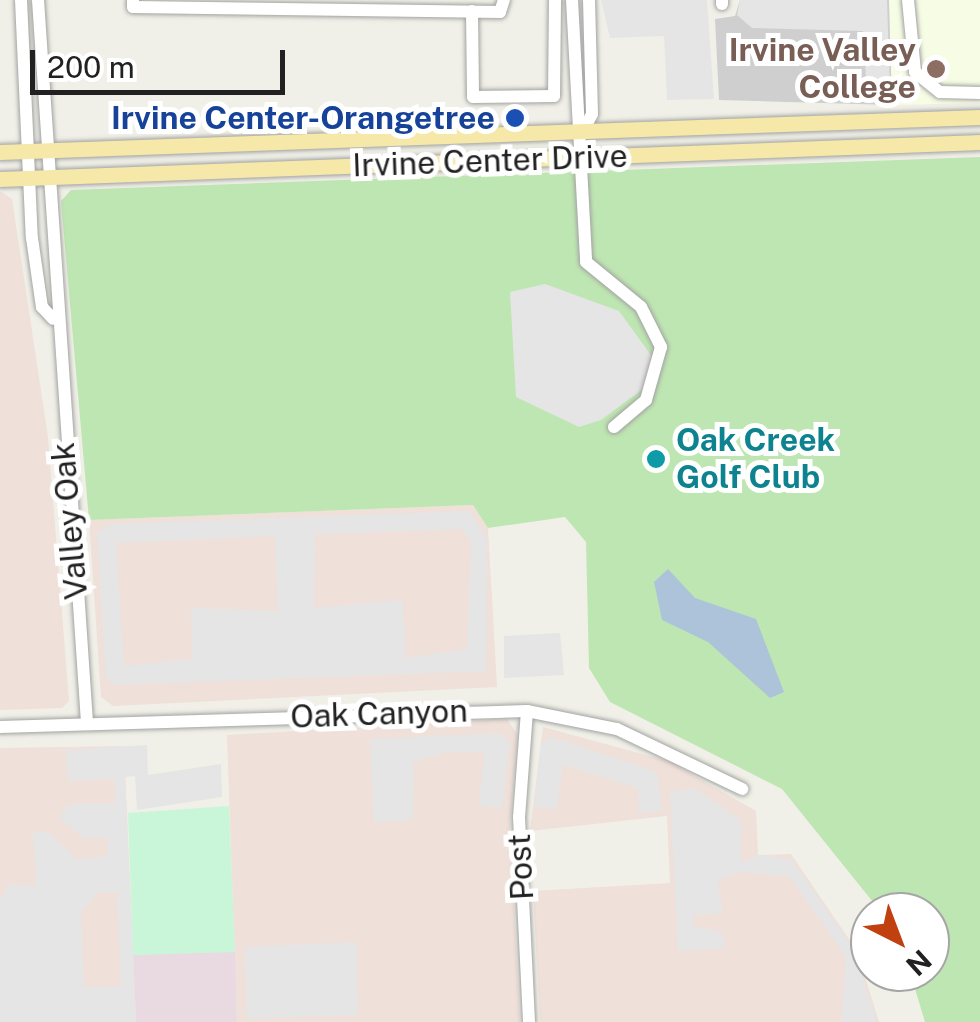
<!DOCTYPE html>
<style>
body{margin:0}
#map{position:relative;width:980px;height:1022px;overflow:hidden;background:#f0f0e8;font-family:"Public Sans",sans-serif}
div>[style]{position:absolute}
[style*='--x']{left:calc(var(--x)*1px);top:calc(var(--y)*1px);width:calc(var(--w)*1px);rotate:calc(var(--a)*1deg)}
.commercial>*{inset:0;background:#efe0d9}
.industrial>*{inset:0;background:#e9dae2}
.education>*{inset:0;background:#f6fde4}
.religious>*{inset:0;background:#cfcfcf}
.grass>*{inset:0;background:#bee6b2}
.park>*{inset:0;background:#c9f6d9}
.parking>*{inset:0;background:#e5e5e5}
.water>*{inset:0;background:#acc3da}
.roads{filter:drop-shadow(0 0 2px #a2a2a2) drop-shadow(0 0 2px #a2a2a2)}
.minor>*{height:12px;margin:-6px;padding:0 6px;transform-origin:6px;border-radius:6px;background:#fff}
.major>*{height:15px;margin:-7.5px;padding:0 7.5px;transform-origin:7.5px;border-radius:7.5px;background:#f5e8a8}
.dots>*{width:28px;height:28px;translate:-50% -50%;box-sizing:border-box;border:5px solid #fff;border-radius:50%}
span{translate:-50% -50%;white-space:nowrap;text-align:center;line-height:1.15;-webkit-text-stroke:10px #fff;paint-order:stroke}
.education-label{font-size:32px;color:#785e54;font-weight:700}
.right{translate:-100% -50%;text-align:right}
.transit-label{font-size:32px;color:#164399;font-weight:700}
.street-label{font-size:32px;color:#212121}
.culture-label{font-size:32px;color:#0d838f;font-weight:700}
.left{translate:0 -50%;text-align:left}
.north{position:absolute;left:850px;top:892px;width:100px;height:100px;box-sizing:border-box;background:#fff;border:2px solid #a6a6a6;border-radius:50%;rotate:138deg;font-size:28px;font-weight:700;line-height:40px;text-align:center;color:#212121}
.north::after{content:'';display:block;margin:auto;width:35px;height:45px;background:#c14010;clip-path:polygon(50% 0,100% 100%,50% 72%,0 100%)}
.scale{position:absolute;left:30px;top:50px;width:255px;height:45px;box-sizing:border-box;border:5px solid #212121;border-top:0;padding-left:12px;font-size:30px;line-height:35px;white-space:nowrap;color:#212121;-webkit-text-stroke:8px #fff;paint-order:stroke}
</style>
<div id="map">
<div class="commercial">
<i style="clip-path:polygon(0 191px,12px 199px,48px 437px,69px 701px,62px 708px,0 710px)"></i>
<i style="clip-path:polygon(473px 505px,488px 528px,497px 687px,113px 706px,101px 697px,89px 520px)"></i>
<i style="clip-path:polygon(507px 719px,517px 734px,510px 828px,520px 1022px,237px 1022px,227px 735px)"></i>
<i style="clip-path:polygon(543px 727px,668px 761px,756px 811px,758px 855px,791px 854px,857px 951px,879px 1022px,540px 1022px,533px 891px,670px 883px,667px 816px,530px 831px)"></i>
<i style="clip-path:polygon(124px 746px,136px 1022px,0 1022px,0 748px)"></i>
</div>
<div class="industrial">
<i style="clip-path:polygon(235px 950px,237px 1022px,136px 1022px,133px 955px)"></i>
</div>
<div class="education">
<i style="clip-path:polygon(889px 0,980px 0,980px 103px,892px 105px)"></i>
</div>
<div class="religious">
<i style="clip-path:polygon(740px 0,889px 0,892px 105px,719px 100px,715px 19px,735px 16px)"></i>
</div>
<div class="grass">
<i style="clip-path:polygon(980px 157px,980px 1022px,925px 1022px,910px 972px,930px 972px,930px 912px,881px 912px,782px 789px,610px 702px,589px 668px,586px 542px,565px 517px,488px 528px,473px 505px,89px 520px,61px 201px,71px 190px)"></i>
</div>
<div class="park">
<i style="clip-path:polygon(229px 806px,235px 952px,133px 955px,128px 813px)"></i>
</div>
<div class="parking">
<i style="clip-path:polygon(601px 0,707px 0,714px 99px,667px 100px,664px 36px,610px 38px)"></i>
<i style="clip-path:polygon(740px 0,887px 0,890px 93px,867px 94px,863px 31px,752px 28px,737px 15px)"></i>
<i style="clip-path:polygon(545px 284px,619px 311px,653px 358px,644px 388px,601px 420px,579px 427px,516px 397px,510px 292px)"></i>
<i style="clip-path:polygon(evenodd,469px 511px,487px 538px,486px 671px,115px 685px,106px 678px,97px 532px,112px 524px,469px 511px,462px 529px,471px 542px,467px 649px,406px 658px,402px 600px,314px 608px,315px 534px,462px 529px,469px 511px,275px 536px,278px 611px,191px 608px,193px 659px,124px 666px,116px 543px,275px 536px)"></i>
<i style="clip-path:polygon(560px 633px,564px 675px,504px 678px,504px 636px)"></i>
<i style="clip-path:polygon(500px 733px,510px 742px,502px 808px,479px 806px,484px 751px,443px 753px,414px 762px,413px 819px,374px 823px,370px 739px)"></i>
<i style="clip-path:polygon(551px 737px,657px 772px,662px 811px,639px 813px,638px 788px,563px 765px,557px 809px,534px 807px,541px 745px)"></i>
<i style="clip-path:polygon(evenodd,147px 745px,148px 775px,221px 764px,222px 797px,137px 810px,135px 776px,125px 777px,136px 1022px,0 1022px,0 900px,8px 885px,37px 886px,33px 832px,47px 831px,77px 859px,108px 856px,107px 838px,84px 839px,59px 817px,69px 804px,115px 803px,114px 779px,68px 781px,66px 750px,147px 745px,117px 892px,121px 986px,84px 988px,81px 912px,98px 893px,117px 892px)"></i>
<i style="clip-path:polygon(695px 788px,741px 820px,741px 863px,758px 855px,792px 860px,853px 948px,877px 1022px,841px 1022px,846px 957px,790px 877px,739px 872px,718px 881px,723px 913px,694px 915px,692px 926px,723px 932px,724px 948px,678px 951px,670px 792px)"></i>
<i style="clip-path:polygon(356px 942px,358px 1015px,247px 1019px,245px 947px)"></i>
</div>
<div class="water">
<i style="clip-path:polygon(668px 569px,695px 598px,756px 619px,784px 692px,770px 698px,708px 642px,662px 620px,654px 582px)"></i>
</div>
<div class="roads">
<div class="minor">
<i style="--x:21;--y:0;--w:238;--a:87.4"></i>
<i style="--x:32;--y:238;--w:70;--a:81.8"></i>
<i style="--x:42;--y:307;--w:16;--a:47"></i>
<i style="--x:38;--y:0;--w:725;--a:86.12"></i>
<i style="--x:133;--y:0;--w:7;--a:90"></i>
<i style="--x:133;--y:7;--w:367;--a:0.8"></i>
<i style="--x:500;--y:12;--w:13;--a:-72"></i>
<i style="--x:572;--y:0;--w:262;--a:86.9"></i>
<i style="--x:586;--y:262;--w:71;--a:39.3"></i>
<i style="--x:641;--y:307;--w:45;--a:63.4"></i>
<i style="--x:661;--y:347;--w:55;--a:105.8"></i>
<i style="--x:646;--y:400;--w:42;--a:139.8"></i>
<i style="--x:722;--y:0;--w:4;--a:90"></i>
<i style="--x:908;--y:0;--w:72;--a:84.4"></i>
<i style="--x:915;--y:72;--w:32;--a:39"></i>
<i style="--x:940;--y:92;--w:40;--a:1.4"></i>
<i style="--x:472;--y:11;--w:86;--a:89.3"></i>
<i style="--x:473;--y:97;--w:81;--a:-0.7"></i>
<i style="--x:554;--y:96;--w:96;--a:-89.4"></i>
<i style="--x:583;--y:131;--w:19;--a:-62"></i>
<i style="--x:592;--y:114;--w:114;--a:-91.5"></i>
<i style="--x:527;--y:711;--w:106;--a:94.3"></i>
<i style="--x:519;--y:817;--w:205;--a:87.2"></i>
<i style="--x:0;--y:727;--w:527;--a:-1.74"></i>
<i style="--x:527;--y:711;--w:92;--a:11.3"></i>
<i style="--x:617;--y:729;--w:139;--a:25.6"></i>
</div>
<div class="major">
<i style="--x:0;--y:152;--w:981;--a:-2.05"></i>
<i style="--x:0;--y:179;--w:981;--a:-2.16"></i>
</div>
</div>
<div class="dots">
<i style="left:936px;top:69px;background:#8d6e63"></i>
<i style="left:515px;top:118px;background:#1a4fb4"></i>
<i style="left:656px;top:459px;background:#0f9aa8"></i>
</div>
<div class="education-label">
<span class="right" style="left:916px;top:69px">Irvine Valley<br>College</span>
</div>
<div class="transit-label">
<span class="right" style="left:495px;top:118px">Irvine Center-Orangetree</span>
</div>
<div class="street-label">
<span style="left:490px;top:161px;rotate:-2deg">Irvine Center Drive</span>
<span style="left:70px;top:521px;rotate:-95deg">Valley Oak</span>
<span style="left:379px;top:714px;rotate:-2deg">Oak Canyon</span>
<span style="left:521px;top:867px;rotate:-93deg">Post</span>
</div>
<div class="culture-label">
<span class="left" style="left:676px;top:459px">Oak Creek<br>Golf Club</span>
</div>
<div class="north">N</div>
<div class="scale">200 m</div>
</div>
